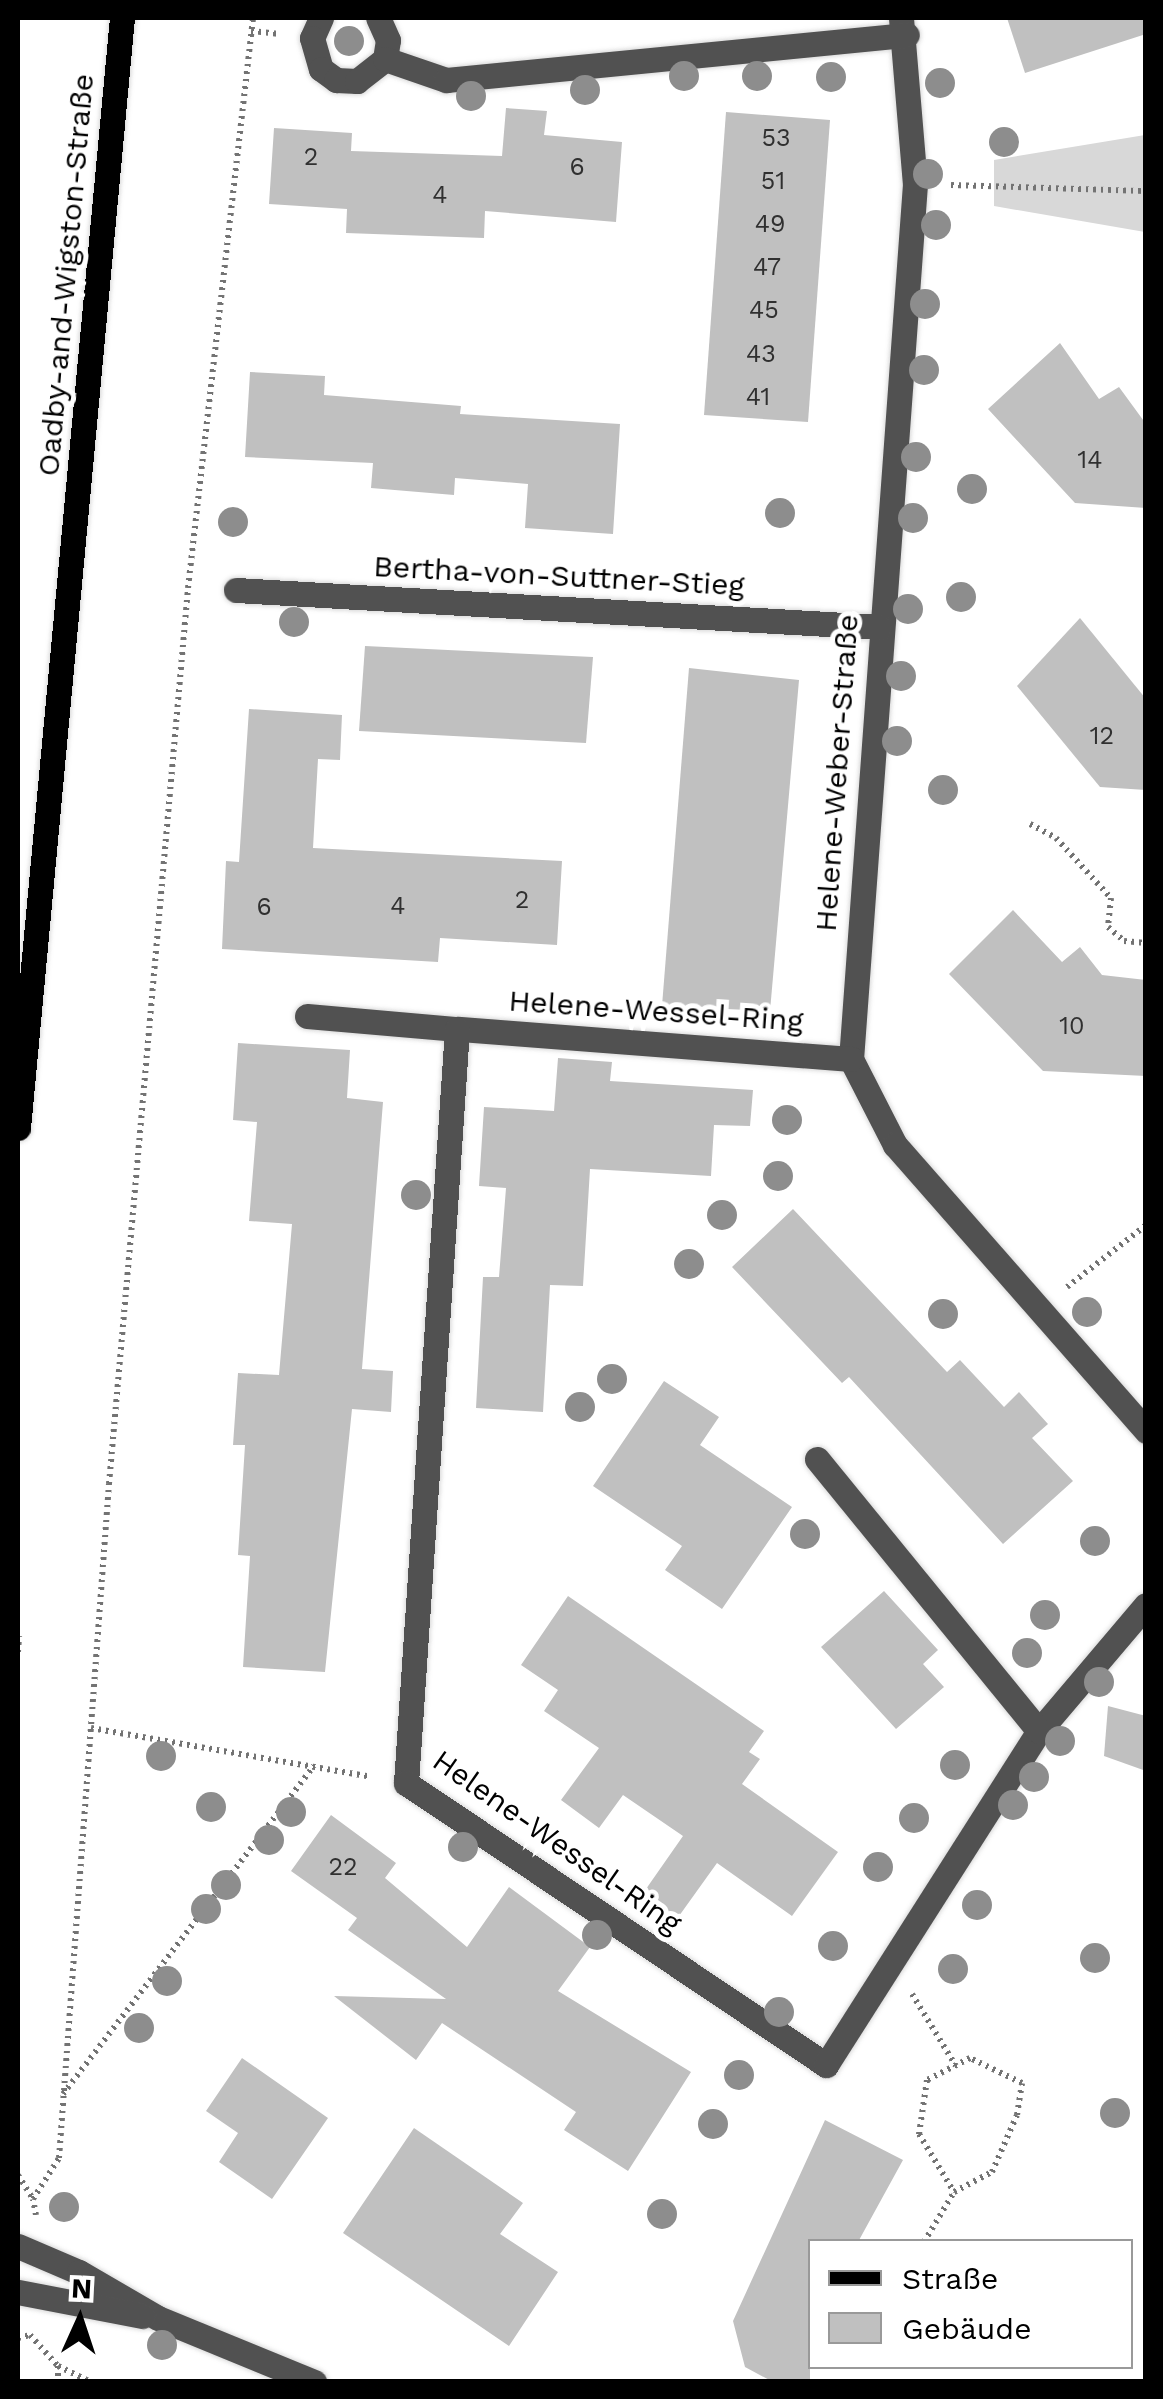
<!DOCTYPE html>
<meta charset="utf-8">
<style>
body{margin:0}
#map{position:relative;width:1163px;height:2399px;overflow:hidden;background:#fff;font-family:"Work Sans",sans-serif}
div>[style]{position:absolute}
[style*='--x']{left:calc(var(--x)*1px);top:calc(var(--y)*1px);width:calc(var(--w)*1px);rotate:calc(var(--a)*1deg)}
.green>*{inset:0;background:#d8d8d8}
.building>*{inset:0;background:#c0c0c0}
.path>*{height:6px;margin-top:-3px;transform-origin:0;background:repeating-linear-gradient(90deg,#737373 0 2.5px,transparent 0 7.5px)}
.roads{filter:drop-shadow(0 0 2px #dbdbdb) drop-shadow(0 0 2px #dbdbdb)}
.minor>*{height:25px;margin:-12.5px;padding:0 12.5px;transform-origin:12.5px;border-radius:12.5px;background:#515151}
.major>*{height:25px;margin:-12.5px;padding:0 12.5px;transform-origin:12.5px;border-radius:12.5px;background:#000}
.trees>*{width:30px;height:30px;margin:-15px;border-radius:50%;background:#8d8d8d}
span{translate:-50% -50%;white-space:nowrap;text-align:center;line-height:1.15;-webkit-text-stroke:10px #fff;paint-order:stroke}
.number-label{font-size:25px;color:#303030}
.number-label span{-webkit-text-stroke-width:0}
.street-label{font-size:30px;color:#000}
.frame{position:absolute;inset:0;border:20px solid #000;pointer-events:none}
.legend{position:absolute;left:808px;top:2239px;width:325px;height:130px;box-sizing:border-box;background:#fff;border:2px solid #999;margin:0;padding:12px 18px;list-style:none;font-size:30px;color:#000}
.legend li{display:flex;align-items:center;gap:20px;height:50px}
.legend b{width:50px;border:2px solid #999}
.north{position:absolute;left:30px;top:2269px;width:100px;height:100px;-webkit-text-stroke:8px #fff;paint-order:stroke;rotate:3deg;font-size:28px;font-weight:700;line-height:40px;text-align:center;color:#000}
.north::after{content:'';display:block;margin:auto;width:35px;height:45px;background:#000;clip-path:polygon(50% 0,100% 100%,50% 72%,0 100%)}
</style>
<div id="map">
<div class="green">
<i style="clip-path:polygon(1145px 135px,1145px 232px,994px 206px,994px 160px)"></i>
</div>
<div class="building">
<i style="clip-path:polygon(1007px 18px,1146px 18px,1146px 34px,1025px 73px)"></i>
<i style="clip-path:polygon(506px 108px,547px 111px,544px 135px,622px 142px,616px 222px,485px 211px,484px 238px,346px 233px,347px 209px,269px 204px,274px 128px,352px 133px,351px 151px,502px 156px)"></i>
<i style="clip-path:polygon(726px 112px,830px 120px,808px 422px,704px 415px)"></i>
<i style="clip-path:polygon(1060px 343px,1099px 399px,1119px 387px,1146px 424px,1146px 508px,1075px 503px,988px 409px)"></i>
<i style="clip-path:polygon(250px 372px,325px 376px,324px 395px,461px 406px,460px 414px,620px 424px,613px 534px,525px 528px,528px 484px,455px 478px,454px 495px,371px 488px,373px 463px,245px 457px)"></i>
<i style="clip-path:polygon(1080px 618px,1146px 699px,1146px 790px,1100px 787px,1017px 686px)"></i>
<i style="clip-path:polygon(365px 646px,593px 657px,586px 743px,359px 731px)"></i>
<i style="clip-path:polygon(689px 668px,799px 680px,770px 1011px,662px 1006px)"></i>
<i style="clip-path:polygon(249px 709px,342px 715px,340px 760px,318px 759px,313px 848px,562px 861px,557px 945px,440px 938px,438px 962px,222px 949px,226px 861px,239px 862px)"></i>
<i style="clip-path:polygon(1013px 910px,1062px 962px,1080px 947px,1102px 975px,1146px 980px,1146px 1076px,1043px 1071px,949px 974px)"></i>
<i style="clip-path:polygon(238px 1043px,350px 1050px,347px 1098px,383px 1102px,362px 1369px,393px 1371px,391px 1412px,352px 1409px,325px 1672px,243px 1667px,250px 1556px,238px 1555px,245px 1445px,233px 1445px,238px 1373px,279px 1375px,292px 1224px,249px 1221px,257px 1122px,233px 1120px)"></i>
<i style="clip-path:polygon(558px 1058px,612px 1062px,610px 1081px,753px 1090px,750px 1126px,714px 1125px,711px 1176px,590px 1169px,583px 1286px,550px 1285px,543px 1412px,476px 1408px,483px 1277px,499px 1277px,506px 1188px,479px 1186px,484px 1107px,554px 1111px)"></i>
<i style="clip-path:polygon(793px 1209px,947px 1372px,960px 1360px,1004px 1407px,1019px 1392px,1048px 1424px,1032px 1438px,1073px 1481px,1003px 1544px,849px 1377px,842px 1383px,732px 1267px)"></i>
<i style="clip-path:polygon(664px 1381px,719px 1417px,700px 1445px,792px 1507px,722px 1609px,665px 1570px,682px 1546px,593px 1486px)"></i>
<i style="clip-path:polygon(884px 1591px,938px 1650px,923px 1664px,944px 1687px,896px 1729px,821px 1647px)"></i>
<i style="clip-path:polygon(568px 1596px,764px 1731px,749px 1752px,760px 1759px,742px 1784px,838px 1852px,792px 1916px,717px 1863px,674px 1923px,639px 1899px,683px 1836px,623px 1795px,599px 1828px,561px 1800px,599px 1748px,544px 1711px,558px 1690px,521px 1665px)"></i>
<i style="clip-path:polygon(1108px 1706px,1146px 1716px,1146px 1771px,1104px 1756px)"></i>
<i style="clip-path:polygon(331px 1815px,396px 1863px,385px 1878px,467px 1947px,509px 1887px,590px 1947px,558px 1991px,691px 2072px,628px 2171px,564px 2130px,576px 2112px,442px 2023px,416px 2060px,334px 1996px,446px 1999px,348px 1930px,357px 1918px,291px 1871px)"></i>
<i style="clip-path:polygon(242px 2058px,328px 2118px,272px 2199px,219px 2162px,238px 2133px,206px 2111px)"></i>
<i style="clip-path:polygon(825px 2120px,903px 2160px,858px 2242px,810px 2242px,810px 2382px,773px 2382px,745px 2367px,733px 2321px)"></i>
<i style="clip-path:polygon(414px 2128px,523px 2203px,500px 2234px,558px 2272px,509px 2346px,343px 2233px)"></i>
</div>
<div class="path">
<i style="--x:251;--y:31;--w:29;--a:6"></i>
<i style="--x:951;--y:185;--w:195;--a:1.8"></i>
<i style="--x:1030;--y:824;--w:30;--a:28"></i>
<i style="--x:1056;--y:838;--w:81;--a:47.5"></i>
<i style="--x:1111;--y:898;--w:29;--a:96"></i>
<i style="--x:1108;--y:927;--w:21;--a:41"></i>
<i style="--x:1124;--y:941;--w:22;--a:5"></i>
<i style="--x:1067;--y:1287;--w:100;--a:-38.1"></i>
<i style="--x:18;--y:1652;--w:16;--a:-86"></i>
<i style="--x:91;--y:1728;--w:284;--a:9.9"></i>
<i style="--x:912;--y:1994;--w:84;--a:58.6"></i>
<i style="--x:63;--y:2094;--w:413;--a:-52.6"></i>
<i style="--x:18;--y:2175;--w:28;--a:58"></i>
<i style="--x:36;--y:2215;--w:16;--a:-101"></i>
<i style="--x:33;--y:2199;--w:49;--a:-57.6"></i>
<i style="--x:59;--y:2158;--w:676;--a:-85.76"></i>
<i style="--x:109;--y:1484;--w:899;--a:-84.96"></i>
<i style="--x:188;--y:588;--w:574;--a:-83.49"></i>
<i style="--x:924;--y:2242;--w:58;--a:-59"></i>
<i style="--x:954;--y:2192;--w:43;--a:-27.8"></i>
<i style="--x:992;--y:2172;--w:62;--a:-66.3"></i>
<i style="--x:1017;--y:2115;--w:32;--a:-81"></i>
<i style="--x:1022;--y:2083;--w:58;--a:-154.3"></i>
<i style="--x:970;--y:2058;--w:48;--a:152.9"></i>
<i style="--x:927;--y:2080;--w:55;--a:98.4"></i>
<i style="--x:919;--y:2134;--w:68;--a:58.9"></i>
<i style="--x:30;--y:2335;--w:42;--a:47.9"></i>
<i style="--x:58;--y:2366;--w:16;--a:90"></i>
<i style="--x:18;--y:2338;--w:12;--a:-14"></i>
<i style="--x:58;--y:2366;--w:37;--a:26"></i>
</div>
<div class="roads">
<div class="minor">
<i style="--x:321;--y:18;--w:22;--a:114"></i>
<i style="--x:312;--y:38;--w:32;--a:74"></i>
<i style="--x:321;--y:69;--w:19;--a:36"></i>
<i style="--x:336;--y:80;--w:21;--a:3"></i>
<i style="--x:357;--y:81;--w:36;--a:-38"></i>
<i style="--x:385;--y:59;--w:19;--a:-81"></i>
<i style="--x:388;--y:40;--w:24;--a:-114"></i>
<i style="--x:901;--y:18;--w:167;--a:85.2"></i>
<i style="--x:915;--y:184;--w:877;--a:94.18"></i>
<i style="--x:851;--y:1059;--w:97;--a:62.9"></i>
<i style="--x:895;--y:1145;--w:381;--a:48.7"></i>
<i style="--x:385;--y:59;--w:65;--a:19"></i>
<i style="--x:446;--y:80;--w:463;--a:-5.6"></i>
<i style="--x:236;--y:590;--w:644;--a:3.29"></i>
<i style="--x:307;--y:1016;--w:151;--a:5"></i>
<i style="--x:851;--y:1059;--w:395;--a:-175.6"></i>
<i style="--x:457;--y:1029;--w:756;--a:93.87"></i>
<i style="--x:406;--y:1783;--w:506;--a:33.88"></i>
<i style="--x:826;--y:2065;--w:396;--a:-57.5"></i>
<i style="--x:1039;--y:1731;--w:165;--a:-49.7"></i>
<i style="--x:817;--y:1459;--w:351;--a:50.8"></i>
<i style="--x:18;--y:2246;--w:66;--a:23.1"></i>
<i style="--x:79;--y:2272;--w:91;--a:30.2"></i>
<i style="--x:158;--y:2318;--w:169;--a:22.3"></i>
<i style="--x:18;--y:2292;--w:127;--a:10.9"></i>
</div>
<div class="major">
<i style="--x:18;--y:1128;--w:1115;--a:-84.65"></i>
</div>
</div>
<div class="trees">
<i style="left:349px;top:41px"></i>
<i style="left:684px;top:76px"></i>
<i style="left:757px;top:76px"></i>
<i style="left:831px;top:77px"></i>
<i style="left:940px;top:83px"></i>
<i style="left:585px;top:90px"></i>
<i style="left:471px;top:96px"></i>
<i style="left:1004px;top:142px"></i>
<i style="left:928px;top:174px"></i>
<i style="left:936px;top:225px"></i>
<i style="left:925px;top:304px"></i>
<i style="left:924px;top:370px"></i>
<i style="left:916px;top:457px"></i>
<i style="left:972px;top:489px"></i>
<i style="left:780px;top:513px"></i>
<i style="left:913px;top:518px"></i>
<i style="left:233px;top:522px"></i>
<i style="left:961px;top:597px"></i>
<i style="left:908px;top:609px"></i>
<i style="left:294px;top:622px"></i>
<i style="left:901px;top:676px"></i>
<i style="left:897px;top:741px"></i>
<i style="left:943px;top:790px"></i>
<i style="left:787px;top:1120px"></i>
<i style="left:778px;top:1176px"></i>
<i style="left:416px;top:1195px"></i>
<i style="left:722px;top:1215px"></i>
<i style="left:689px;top:1264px"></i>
<i style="left:1087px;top:1312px"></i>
<i style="left:943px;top:1314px"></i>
<i style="left:612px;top:1379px"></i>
<i style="left:580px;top:1407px"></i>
<i style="left:805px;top:1534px"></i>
<i style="left:1095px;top:1541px"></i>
<i style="left:1045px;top:1615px"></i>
<i style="left:1027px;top:1653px"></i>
<i style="left:1099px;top:1682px"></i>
<i style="left:1060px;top:1741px"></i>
<i style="left:161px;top:1756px"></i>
<i style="left:955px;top:1765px"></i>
<i style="left:1034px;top:1777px"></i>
<i style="left:1013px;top:1805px"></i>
<i style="left:211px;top:1807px"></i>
<i style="left:291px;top:1812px"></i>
<i style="left:914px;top:1818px"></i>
<i style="left:269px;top:1840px"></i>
<i style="left:463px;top:1847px"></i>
<i style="left:878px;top:1867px"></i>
<i style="left:226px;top:1885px"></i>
<i style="left:977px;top:1905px"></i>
<i style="left:206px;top:1909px"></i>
<i style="left:597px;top:1935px"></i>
<i style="left:833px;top:1946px"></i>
<i style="left:1095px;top:1958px"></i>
<i style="left:953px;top:1969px"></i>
<i style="left:167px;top:1981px"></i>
<i style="left:779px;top:2012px"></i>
<i style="left:139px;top:2028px"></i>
<i style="left:739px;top:2075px"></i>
<i style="left:1115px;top:2113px"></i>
<i style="left:713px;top:2124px"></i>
<i style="left:64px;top:2207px"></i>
<i style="left:662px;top:2214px"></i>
<i style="left:162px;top:2345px"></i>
</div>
<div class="number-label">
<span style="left:776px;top:138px">53</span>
<span style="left:311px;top:157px">2</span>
<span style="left:577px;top:167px">6</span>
<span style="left:773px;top:181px">51</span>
<span style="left:440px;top:195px">4</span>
<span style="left:770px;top:224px">49</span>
<span style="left:767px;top:267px">47</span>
<span style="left:764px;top:310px">45</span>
<span style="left:761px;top:354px">43</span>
<span style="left:758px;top:397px">41</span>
<span style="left:1090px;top:460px">14</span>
<span style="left:1102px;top:736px">12</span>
<span style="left:522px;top:900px">2</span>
<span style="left:398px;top:906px">4</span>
<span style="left:264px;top:907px">6</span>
<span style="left:1072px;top:1026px">10</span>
<span style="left:343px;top:1867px">22</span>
</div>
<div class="street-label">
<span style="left:66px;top:275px;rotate:-85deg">Oadby-and-Wigston-Straße</span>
<span style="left:559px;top:576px;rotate:3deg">Bertha-von-Suttner-Stieg</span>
<span style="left:837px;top:773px;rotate:-86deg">Helene-Weber-Straße</span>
<span style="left:656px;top:1011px;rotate:4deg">Helene-Wessel-Ring</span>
<span style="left:557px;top:1842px;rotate:35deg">Helene-Wessel-Ring</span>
</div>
<div class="frame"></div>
<ul class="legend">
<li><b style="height:12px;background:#000"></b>Straße</li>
<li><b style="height:28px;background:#c0c0c0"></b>Gebäude</li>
</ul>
<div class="north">N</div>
</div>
